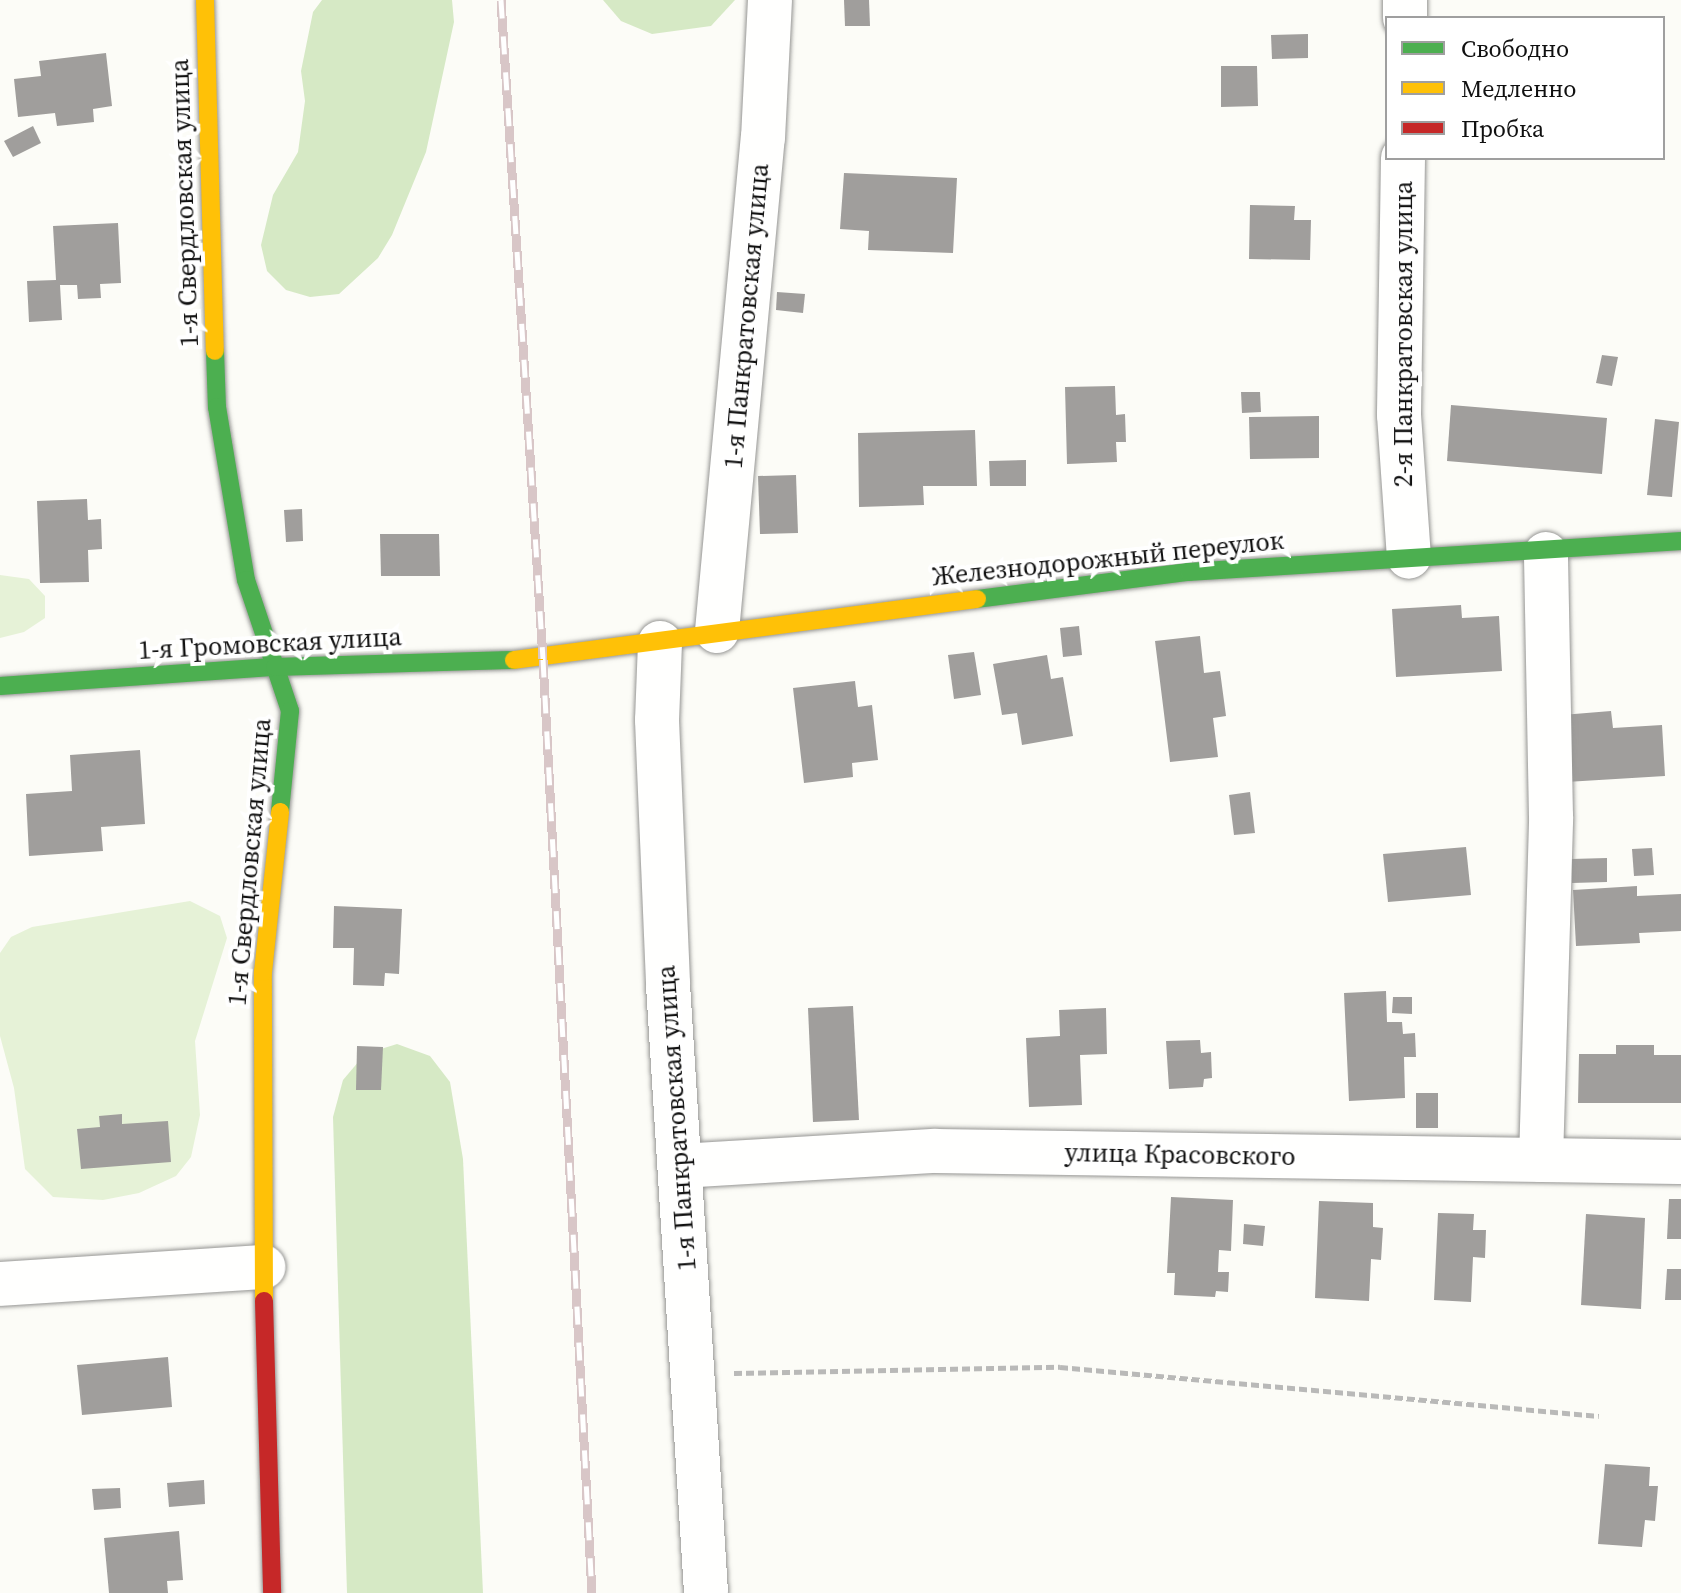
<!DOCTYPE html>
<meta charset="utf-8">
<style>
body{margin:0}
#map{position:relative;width:1681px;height:1593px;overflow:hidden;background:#fcfcf7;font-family:"Source Serif 4",serif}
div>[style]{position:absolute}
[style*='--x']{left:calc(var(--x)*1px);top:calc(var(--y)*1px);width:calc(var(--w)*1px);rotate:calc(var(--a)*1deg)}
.green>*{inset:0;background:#e6f2d7}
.forest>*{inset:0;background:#d6e9c5}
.building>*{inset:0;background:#a09e9c}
.path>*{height:5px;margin-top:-2.5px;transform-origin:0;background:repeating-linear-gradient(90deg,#b9b9b8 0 8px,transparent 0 12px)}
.roads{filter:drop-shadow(0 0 2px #969694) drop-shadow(0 0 2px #969694)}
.street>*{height:44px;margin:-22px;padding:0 22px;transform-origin:22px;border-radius:22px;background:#fffffe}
.fast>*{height:18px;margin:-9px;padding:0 9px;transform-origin:9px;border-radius:9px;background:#4caf50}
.slow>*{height:18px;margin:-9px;padding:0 9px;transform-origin:9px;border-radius:9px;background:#ffc107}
.jam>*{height:18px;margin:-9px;padding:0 9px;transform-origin:9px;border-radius:9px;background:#c62828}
.rail>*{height:9px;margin-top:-4.5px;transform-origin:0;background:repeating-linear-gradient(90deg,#fff 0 18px,#d8c6c7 0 36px);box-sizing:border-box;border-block:2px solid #d8c6c7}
span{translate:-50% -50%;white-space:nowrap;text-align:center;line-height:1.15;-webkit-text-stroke:8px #fff;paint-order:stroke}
.street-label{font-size:26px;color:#101010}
.legend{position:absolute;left:1385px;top:16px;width:280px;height:144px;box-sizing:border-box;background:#fff;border:2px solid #9f9f9f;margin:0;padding:10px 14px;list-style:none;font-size:24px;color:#101010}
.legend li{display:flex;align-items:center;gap:16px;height:40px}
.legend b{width:40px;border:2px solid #9f9f9f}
</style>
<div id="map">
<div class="green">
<i style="clip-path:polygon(0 575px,29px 579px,45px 596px,45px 618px,24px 632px,0 638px)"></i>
<i style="clip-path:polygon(190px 901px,220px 916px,227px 938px,195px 1041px,200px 1115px,191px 1157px,176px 1176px,139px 1193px,103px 1200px,53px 1197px,25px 1169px,14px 1088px,0 1036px,0 953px,11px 937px,32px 927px)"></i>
</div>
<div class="forest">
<i style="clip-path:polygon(322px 0,452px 0,454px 22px,426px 152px,392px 235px,378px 258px,339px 294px,310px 297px,286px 290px,267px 271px,261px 245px,273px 195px,298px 152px,305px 101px,301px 71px,313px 12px)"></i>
<i style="clip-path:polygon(603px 0,735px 0,711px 26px,652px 34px,621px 21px)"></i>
<i style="clip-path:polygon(397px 1044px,430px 1056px,450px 1082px,463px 1159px,483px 1593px,347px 1593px,333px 1117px,343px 1080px,365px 1054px)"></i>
</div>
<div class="building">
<i style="clip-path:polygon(844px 0,869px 0,870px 26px,845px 26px)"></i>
<i style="clip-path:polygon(1308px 34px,1308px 58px,1272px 59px,1271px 35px)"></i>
<i style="clip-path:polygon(106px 53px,112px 106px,93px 109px,94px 122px,57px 126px,55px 113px,18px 117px,14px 79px,41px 76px,39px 61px)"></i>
<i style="clip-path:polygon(1221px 66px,1257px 66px,1258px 106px,1221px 107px)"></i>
<i style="clip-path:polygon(33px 126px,41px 143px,13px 157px,4px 141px)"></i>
<i style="clip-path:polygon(844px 173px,957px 178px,953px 253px,868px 250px,869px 231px,840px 229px)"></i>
<i style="clip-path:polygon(1250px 205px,1295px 206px,1294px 220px,1311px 220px,1310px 260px,1249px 259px)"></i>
<i style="clip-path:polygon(118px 223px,121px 283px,100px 284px,101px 298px,78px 299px,77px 285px,60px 285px,62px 320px,29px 322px,27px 281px,56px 280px,53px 226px)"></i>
<i style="clip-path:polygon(777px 292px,805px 294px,803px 313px,776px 310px)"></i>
<i style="clip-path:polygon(1602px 355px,1618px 357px,1612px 386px,1596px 383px)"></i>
<i style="clip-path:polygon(1115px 386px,1116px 415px,1125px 414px,1126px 442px,1116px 442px,1117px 462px,1067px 464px,1065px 387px)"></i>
<i style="clip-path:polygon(1241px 392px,1260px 392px,1261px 412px,1242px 413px)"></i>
<i style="clip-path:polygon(1451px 405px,1607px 418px,1602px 474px,1447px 461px)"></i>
<i style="clip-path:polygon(1319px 416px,1319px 458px,1250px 459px,1249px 417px)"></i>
<i style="clip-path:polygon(1655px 419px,1679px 422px,1672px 497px,1647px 495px)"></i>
<i style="clip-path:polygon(975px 430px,977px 486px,923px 486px,924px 505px,859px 507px,858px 433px)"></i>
<i style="clip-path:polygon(1026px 460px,1026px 486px,990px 486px,989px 461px)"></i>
<i style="clip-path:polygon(796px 475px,798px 533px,760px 534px,758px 476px)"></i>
<i style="clip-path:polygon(87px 499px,88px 520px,101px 519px,102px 549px,88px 550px,89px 582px,40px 583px,37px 501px)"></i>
<i style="clip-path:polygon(302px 509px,303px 541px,286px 542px,284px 510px)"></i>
<i style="clip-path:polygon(380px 534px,439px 534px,440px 576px,381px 576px)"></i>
<i style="clip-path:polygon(1461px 605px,1462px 618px,1499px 616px,1502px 671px,1396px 677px,1392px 609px)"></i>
<i style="clip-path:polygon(1079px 626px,1082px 655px,1063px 657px,1060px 628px)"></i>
<i style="clip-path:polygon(1200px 636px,1204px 673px,1220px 671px,1226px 716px,1213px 718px,1218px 757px,1170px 762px,1155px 641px)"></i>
<i style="clip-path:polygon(974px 652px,981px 695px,954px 699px,948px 655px)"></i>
<i style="clip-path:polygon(1047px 655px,1051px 679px,1063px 677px,1073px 736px,1022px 745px,1017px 713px,1002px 715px,993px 664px)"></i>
<i style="clip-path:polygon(855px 681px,858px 707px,872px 705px,878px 760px,852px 763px,853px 777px,804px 783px,793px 688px)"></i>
<i style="clip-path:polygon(1611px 711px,1613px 728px,1662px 725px,1665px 776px,1566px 782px,1562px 715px)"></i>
<i style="clip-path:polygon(140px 750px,145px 824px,101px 827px,103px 851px,29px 856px,26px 794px,72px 791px,70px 755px)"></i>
<i style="clip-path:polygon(1250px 792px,1255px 833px,1234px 835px,1229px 795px)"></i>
<i style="clip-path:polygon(1466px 847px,1471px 895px,1388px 902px,1383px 854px)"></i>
<i style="clip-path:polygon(1652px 848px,1654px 875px,1634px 876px,1632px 849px)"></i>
<i style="clip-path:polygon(1607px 858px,1607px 882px,1572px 883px,1571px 859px)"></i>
<i style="clip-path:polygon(1637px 886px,1637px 896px,1681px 894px,1681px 931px,1639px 933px,1640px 943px,1576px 946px,1573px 890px)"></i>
<i style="clip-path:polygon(334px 906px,402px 909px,399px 974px,385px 973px,384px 986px,353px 985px,354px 948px,333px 948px)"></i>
<i style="clip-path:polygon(1386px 991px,1387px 1022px,1402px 1022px,1403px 1034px,1415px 1033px,1416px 1057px,1404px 1057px,1405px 1098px,1349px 1101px,1344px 993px)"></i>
<i style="clip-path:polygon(1393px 997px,1412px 997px,1412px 1014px,1392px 1013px)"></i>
<i style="clip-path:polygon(853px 1006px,859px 1120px,813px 1122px,808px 1008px)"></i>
<i style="clip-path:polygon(1106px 1008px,1107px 1054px,1080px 1055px,1082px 1105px,1029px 1107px,1026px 1038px,1060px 1036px,1059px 1010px)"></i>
<i style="clip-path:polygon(1200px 1040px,1201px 1053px,1211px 1052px,1212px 1078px,1204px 1079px,1203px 1087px,1169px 1089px,1166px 1041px)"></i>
<i style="clip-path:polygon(1616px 1045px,1654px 1045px,1654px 1055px,1681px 1055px,1681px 1103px,1578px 1103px,1579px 1054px,1616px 1054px)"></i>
<i style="clip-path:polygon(357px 1046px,383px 1047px,381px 1090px,356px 1090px)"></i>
<i style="clip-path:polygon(1416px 1093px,1438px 1093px,1438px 1128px,1416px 1128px)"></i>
<i style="clip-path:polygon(122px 1114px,122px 1124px,168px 1121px,171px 1162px,81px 1169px,77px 1129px,100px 1127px,99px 1116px)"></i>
<i style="clip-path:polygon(1171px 1197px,1233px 1200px,1231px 1251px,1219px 1250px,1218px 1272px,1229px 1272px,1228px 1292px,1216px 1291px,1215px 1297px,1174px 1295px,1175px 1273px,1167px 1273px)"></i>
<i style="clip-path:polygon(1669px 1199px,1681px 1199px,1681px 1239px,1667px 1239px)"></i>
<i style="clip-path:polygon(1319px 1201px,1373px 1203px,1373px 1227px,1383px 1228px,1381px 1260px,1371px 1259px,1369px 1301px,1315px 1298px)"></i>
<i style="clip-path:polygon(1438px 1213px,1474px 1214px,1473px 1230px,1486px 1230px,1485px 1258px,1473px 1257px,1471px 1302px,1434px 1300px)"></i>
<i style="clip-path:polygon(1586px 1214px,1645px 1218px,1641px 1309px,1581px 1305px)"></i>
<i style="clip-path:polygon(1244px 1224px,1265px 1226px,1263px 1246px,1243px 1244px)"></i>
<i style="clip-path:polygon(1667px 1269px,1681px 1269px,1681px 1300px,1665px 1300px)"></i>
<i style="clip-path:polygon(168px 1357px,172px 1407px,82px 1415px,77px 1365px)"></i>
<i style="clip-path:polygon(1605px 1464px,1650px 1467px,1649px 1486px,1658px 1486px,1655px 1521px,1645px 1520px,1642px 1547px,1598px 1544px)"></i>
<i style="clip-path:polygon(204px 1480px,205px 1504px,169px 1507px,167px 1483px)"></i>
<i style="clip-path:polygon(120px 1488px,121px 1508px,94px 1510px,92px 1489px)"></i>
<i style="clip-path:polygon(179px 1531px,183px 1580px,167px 1581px,168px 1593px,109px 1593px,104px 1538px)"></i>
</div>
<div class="path">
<i style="--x:734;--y:1373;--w:326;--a:-1.1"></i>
<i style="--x:1060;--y:1367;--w:541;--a:5.19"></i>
</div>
<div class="roads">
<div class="street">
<i style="--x:1405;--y:18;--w:18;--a:-90"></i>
<i style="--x:1403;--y:158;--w:257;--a:90.9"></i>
<i style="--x:1399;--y:415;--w:142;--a:86"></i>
<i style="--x:717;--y:631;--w:495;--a:-84.7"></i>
<i style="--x:763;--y:138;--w:138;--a:-87.1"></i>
<i style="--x:660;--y:643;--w:77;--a:92.2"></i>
<i style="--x:657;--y:720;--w:265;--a:87.6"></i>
<i style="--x:668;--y:985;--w:609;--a:86.42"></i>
<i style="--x:1541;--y:1160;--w:343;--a:-88.3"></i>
<i style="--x:1551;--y:817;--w:263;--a:-91.1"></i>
<i style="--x:680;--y:1166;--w:256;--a:-3.4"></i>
<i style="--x:936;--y:1151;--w:745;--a:0.85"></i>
<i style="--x:0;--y:1284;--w:264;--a:-3.7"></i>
</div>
<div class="fast">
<i style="--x:215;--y:351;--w:56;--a:88"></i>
<i style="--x:217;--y:407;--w:175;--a:80.5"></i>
<i style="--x:246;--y:580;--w:138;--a:71.4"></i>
<i style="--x:290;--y:711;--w:101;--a:95.7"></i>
<i style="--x:977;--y:599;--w:214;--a:-7.3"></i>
<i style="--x:1189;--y:572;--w:493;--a:-3.6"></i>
<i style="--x:0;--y:686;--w:276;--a:-4"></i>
<i style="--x:275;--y:667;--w:239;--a:-1.7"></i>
</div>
<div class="slow">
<i style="--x:205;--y:0;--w:351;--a:88.4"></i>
<i style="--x:514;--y:660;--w:467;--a:-7.5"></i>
<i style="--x:264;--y:1301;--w:329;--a:-90.2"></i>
<i style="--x:263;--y:972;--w:161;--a:-83.9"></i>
</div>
<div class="jam">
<i style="--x:264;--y:1301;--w:292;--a:88.4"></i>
</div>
</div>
<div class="rail">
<i style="--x:501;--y:0;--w:660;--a:86.35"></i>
<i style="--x:543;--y:659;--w:935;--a:87"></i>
</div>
<div class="street-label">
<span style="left:185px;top:203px;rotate:-92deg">1-я Свердловская улица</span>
<span style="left:747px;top:316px;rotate:-85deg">1-я Панкратовская улица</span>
<span style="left:1404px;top:334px;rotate:-90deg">2-я Панкратовская улица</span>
<span style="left:1108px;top:559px;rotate:-6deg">Железнодорожный переулок</span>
<span style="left:270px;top:644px;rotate:-3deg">1-я Громовская улица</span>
<span style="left:250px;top:862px;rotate:-85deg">1-я Свердловская улица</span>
<span style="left:677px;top:1118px;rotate:-94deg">1-я Панкратовская улица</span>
<span style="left:1180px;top:1155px;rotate:1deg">улица Красовского</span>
</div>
<ul class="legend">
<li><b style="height:10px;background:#4caf50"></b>Свободно</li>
<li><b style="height:10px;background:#ffc107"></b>Медленно</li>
<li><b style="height:10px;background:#c62828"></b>Пробка</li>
</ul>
</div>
